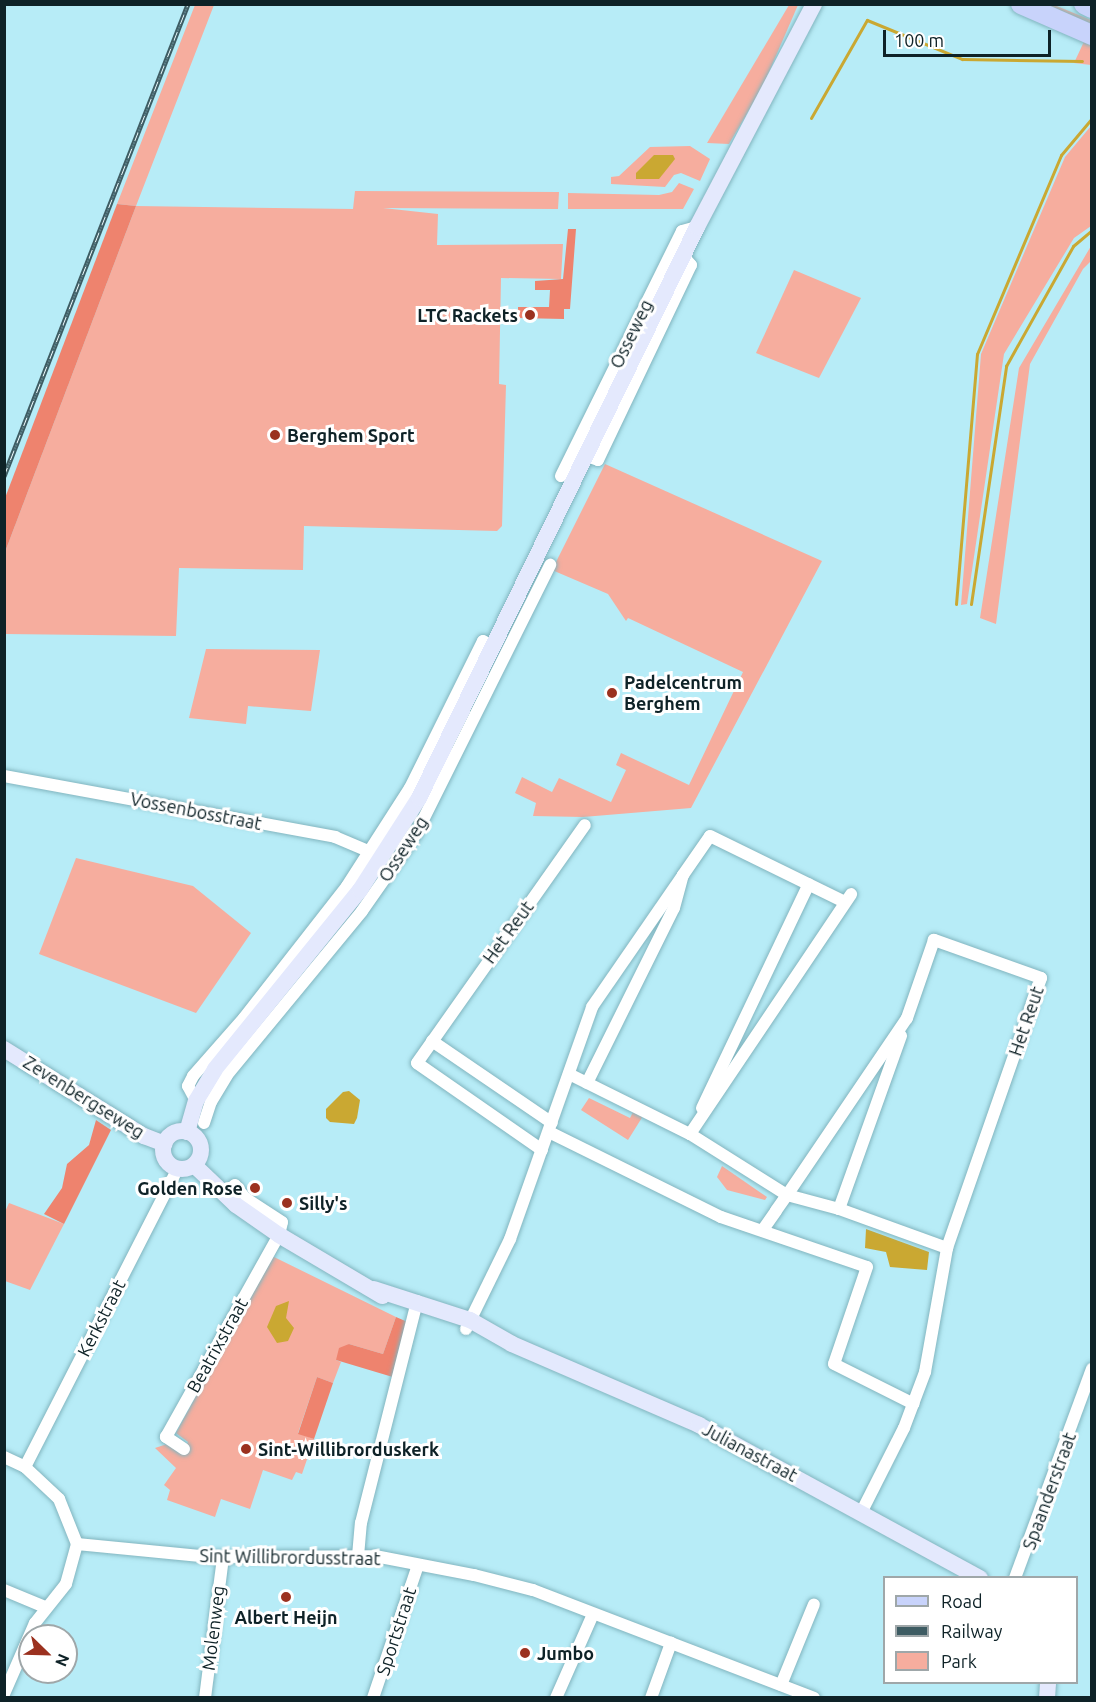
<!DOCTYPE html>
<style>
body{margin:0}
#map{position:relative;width:1096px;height:1702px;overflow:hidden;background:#b7ecf7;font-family:Ubuntu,sans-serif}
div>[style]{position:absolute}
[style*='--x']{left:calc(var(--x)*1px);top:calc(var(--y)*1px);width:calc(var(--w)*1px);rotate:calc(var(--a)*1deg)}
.green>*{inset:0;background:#f6ad9e}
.forest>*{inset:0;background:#ee836e}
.water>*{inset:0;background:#caa832}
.stream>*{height:3px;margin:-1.5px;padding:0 1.5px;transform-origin:1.5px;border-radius:1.5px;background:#caa832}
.roads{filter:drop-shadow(0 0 2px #82b5bf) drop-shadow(0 0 2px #82b5bf)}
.street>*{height:12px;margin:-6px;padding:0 6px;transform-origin:6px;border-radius:6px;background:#fff}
.secondary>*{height:16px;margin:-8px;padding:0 8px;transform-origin:8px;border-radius:8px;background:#e4e9fd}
.secondary>.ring{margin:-8px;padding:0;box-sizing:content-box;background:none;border:16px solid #e4e9fd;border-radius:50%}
.primary>*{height:20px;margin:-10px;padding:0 10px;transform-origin:10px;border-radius:10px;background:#c8d3fb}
.rail>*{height:5px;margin-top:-2.5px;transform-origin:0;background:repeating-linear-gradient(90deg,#fff 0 9px,#3e5c63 0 18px);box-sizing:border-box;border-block:2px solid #3e5c63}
.dots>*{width:16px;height:16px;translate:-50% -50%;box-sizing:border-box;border:3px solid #fff;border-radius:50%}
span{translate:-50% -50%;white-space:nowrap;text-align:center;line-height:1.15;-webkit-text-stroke:6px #fff;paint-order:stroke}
.poi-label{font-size:18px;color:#0e2227;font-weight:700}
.right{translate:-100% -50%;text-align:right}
.left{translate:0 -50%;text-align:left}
.street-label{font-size:18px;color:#0e2227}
.frame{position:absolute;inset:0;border:6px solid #0e2227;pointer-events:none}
.legend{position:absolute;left:883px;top:1576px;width:195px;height:108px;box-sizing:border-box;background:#fff;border:2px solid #9fa7a9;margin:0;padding:8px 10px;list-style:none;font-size:18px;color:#0e2227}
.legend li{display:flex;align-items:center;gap:12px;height:30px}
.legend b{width:30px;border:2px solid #9fa7a9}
.north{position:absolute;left:18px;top:1624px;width:60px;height:60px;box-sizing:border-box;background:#fff;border:2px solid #9fa7a9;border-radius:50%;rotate:113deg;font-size:16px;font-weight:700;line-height:24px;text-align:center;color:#0e2227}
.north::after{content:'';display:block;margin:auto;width:21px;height:27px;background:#9b311f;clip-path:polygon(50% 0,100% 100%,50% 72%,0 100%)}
.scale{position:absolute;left:883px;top:30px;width:168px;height:27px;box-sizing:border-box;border:3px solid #0e2227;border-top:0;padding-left:8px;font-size:18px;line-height:21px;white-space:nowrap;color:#0e2227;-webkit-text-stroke:4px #fff;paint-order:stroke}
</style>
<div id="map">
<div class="green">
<i style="clip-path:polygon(195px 5px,214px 5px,136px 206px,353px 209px,355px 191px,559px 192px,558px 209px,383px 208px,438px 214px,437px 245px,563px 244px,561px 279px,501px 278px,499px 384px,506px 385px,502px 526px,497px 531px,304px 526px,303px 570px,179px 568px,176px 636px,5px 634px,5px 552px,136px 206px,117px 204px)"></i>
<i style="clip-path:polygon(789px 5px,798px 5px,762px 88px,729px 144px,707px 143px)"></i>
<i style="clip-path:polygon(1023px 5px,1054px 5px,1091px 20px,1091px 65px,1074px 63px,1088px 33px)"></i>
<i style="clip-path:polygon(1091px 126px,1091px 226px,1074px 238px,1004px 354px,967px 604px,961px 605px,981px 354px,1065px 157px)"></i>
<i style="clip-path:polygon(690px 146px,710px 159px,700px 181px,681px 173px,674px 175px,665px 187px,611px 184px,611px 177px,619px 176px,650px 147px)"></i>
<i style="clip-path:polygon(679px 183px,694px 189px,683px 209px,568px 209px,568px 193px,659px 195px,672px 192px)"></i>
<i style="clip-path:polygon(1091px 246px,1091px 261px,1083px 269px,1030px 364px,996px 624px,980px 618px,1019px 368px)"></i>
<i style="clip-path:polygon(794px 270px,861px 298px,819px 378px,756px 353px)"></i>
<i style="clip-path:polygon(605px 464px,822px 561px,691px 808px,583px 817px,533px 816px,536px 803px,515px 793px,522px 777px,552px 792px,559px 778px,611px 802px,626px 770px,616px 765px,621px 753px,689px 785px,743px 672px,628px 618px,626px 621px,608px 594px,552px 570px)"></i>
<i style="clip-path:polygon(206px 649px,320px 650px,311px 711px,248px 706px,246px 724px,189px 718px)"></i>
<i style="clip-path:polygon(76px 858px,193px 886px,251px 933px,196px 1013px,39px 954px)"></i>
<i style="clip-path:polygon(589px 1098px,630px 1118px,633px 1112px,643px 1116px,628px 1140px,581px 1110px)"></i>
<i style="clip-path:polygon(722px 1166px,767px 1197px,765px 1200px,727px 1190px,717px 1177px)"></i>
<i style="clip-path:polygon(9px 1203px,64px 1224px,30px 1290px,5px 1281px,4px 1214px)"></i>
<i style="clip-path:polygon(272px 1256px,396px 1317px,383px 1354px,349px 1344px,336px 1360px,341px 1362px,333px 1383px,317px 1377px,298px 1433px,314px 1439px,302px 1474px,296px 1472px,292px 1480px,263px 1470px,250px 1509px,221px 1499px,215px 1517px,167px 1500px,170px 1490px,164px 1485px,176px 1468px,155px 1448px,167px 1444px,182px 1453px,188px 1442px,176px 1433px)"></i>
</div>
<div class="forest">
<i style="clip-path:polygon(117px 204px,136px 206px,5px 552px,5px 498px)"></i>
<i style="clip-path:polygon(568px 229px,576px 229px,570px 309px,564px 309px,564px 319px,518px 318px,518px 307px,549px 307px,550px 290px,535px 290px,535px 281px,563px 279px)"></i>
<i style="clip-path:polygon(96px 1120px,111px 1130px,64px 1224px,44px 1214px,62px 1188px,67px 1164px,89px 1145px)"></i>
<i style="clip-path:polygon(396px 1317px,410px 1323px,396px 1378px,336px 1360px,339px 1348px,349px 1344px,383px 1354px)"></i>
<i style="clip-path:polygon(317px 1377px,333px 1383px,314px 1439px,298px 1434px)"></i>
</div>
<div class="water">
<i style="clip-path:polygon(654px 155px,673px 155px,675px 159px,659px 179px,636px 179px,636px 173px)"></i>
<i style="clip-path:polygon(349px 1091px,360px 1100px,357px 1118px,354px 1124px,330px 1122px,326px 1118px,326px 1109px,343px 1092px)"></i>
<i style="clip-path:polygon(866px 1229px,929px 1252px,927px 1270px,890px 1267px,886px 1252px,865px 1248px)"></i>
<i style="clip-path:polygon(289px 1301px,286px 1318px,294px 1328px,288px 1341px,277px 1343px,267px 1327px,276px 1306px)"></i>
</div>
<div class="stream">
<i style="--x:811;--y:118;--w:113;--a:-60.3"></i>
<i style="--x:867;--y:20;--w:103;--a:22.3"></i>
<i style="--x:962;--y:59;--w:120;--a:1"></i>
<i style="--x:956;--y:604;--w:251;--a:-85.2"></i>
<i style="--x:977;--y:354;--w:216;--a:-67.1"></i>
<i style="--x:1061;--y:155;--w:48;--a:-50"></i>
<i style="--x:971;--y:604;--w:241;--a:-81.6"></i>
<i style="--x:1006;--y:366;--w:137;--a:-60.8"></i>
<i style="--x:1073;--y:246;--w:25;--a:-40"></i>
</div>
<div class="roads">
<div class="street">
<i style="--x:578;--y:453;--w:21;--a:19"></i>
<i style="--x:598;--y:460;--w:216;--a:-64.5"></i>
<i style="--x:691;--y:265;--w:12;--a:-132"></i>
<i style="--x:561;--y:476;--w:273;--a:-63.7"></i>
<i style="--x:682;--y:231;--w:16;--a:-15"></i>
<i style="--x:4;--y:776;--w:337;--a:10.4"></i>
<i style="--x:335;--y:837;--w:43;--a:23"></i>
<i style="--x:432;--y:1041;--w:145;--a:34.3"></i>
<i style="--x:569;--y:1074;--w:135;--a:26.4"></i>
<i style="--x:690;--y:1134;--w:115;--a:32.2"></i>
<i style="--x:787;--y:1195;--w:54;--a:15.1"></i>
<i style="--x:839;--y:1209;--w:115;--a:19.9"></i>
<i style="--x:947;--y:1248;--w:286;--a:-70.8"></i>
<i style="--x:1041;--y:978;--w:114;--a:-160.4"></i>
<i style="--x:934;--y:940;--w:83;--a:109.1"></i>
<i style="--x:907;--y:1018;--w:214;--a:124.1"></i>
<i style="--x:787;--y:1195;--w:19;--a:125"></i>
<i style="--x:776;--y:1211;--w:24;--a:125"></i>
<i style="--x:587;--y:1083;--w:195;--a:-63.6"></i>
<i style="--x:674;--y:908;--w:34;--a:-75"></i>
<i style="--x:683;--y:875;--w:47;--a:-55.3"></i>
<i style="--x:710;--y:836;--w:150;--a:26.1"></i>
<i style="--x:196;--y:1101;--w:17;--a:-118"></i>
<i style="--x:188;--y:1086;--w:11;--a:-63"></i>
<i style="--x:193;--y:1076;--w:77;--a:-48.7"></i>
<i style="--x:244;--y:1018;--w:167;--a:-52"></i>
<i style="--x:347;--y:886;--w:117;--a:-57.3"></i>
<i style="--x:410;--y:788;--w:164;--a:-63.6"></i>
<i style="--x:483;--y:641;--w:13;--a:27"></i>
<i style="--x:702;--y:1108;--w:248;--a:-64.5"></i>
<i style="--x:204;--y:1123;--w:22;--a:-72"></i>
<i style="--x:211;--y:1102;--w:31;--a:-59"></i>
<i style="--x:227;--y:1075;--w:212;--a:-50.5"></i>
<i style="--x:362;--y:911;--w:94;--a:-55"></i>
<i style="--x:416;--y:834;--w:301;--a:-63.5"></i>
<i style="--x:549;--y:1132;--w:192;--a:26.3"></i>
<i style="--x:721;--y:1217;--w:154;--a:18.9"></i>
<i style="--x:867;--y:1267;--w:102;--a:108.8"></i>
<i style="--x:834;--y:1364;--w:89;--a:26.6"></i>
<i style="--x:690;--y:1134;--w:289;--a:-56.1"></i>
<i style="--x:542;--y:1150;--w:152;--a:-145.2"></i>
<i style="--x:417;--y:1063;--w:291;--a:-54.8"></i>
<i style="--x:839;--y:1209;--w:184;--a:-70.3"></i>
<i style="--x:466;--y:1329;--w:100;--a:-63.9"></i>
<i style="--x:510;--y:1239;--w:246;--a:-70.5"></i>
<i style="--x:592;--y:1007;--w:160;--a:-55.4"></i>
<i style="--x:184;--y:1449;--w:22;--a:-146"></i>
<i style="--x:166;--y:1437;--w:231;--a:-60.8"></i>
<i style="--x:279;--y:1235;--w:13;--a:-77"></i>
<i style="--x:282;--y:1222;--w:44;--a:-147"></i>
<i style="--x:245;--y:1198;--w:16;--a:-128"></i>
<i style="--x:235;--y:1185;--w:14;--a:141"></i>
<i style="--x:4;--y:1457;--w:23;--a:25"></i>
<i style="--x:25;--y:1467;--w:47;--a:43.3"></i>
<i style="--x:59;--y:1499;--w:48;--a:68.2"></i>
<i style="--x:77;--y:1544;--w:41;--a:105.4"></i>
<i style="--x:66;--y:1584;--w:50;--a:128.5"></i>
<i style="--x:35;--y:1623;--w:77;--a:113.6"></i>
<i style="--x:25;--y:1467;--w:336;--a:-62.9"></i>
<i style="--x:861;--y:1513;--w:95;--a:-63.2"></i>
<i style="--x:904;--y:1428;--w:60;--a:-69.4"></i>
<i style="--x:925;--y:1372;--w:126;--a:-79.9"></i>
<i style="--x:77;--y:1544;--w:134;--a:5.6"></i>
<i style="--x:210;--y:1557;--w:165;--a:-0.3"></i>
<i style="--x:375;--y:1556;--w:101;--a:10.9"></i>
<i style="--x:474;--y:1575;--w:61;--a:14.3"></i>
<i style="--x:533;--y:1590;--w:301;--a:21"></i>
<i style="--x:358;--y:1556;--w:33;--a:-85"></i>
<i style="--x:361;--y:1523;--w:229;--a:-75.8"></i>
<i style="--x:1015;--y:1578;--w:223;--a:-69.8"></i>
<i style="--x:4;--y:1590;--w:44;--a:22.5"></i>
<i style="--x:781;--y:1685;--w:87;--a:-67.8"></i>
<i style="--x:205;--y:1698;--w:141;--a:-82.7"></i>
<i style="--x:373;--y:1698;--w:140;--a:-71.3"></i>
<i style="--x:556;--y:1698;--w:92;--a:-66.2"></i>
<i style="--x:651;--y:1698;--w:59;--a:-70"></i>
</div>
<div class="secondary">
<i style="--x:4;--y:1049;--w:165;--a:31.9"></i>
<i style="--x:144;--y:1136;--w:22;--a:21"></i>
<i class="ring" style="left:163px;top:1131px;width:22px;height:22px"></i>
<i style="--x:187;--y:1132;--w:32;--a:-74"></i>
<i style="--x:196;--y:1101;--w:37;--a:-59"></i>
<i style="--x:215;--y:1069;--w:230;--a:-51"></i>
<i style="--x:360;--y:890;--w:109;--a:-57.3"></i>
<i style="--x:419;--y:798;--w:635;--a:-64.04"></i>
<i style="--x:697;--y:227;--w:252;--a:-62.3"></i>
<i style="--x:194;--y:1165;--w:58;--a:43.6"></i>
<i style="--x:236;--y:1205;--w:52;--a:34.9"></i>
<i style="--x:279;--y:1235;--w:120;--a:30.6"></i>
<i style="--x:374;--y:1289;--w:101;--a:17.9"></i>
<i style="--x:470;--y:1320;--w:48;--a:29.7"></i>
<i style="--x:512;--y:1344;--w:204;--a:23.4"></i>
<i style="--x:699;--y:1425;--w:320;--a:28.6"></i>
<i style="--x:1047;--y:1698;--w:16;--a:-86"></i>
</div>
<div class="primary">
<i style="--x:1021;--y:4;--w:77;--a:23.6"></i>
<i style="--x:1084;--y:4;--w:9;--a:27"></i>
</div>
</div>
<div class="rail">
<i style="--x:4;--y:476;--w:507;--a:-68.7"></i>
</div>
<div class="dots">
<i style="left:530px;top:315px;background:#9b311f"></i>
<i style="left:275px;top:435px;background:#9b311f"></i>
<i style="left:612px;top:693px;background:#9b311f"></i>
<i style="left:255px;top:1188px;background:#9b311f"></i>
<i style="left:287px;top:1203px;background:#9b311f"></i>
<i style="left:246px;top:1449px;background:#9b311f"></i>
<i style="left:286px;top:1597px;background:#9b311f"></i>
<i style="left:525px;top:1653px;background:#9b311f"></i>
</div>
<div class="poi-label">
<span class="right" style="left:518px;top:315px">LTC Rackets</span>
<span class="left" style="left:287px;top:435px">Berghem Sport</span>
<span class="left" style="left:624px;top:693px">Padelcentrum<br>Berghem</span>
<span class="right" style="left:243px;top:1188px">Golden Rose</span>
<span class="left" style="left:299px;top:1203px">Silly's</span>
<span class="left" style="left:258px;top:1449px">Sint-Willibrorduskerk</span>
<span style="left:286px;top:1617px">Albert Heijn</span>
<span class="left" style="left:537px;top:1653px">Jumbo</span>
</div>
<div class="street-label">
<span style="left:631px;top:334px;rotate:-64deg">Osseweg</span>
<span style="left:196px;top:811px;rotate:11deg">Vossenbosstraat</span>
<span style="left:403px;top:849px;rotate:-57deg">Osseweg</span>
<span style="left:508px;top:932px;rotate:-54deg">Het Reut</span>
<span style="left:1026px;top:1021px;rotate:-71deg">Het Reut</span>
<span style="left:84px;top:1097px;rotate:32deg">Zevenbergseweg</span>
<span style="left:101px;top:1318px;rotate:-63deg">Kerkstraat</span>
<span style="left:217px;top:1345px;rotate:-61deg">Beatrixstraat</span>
<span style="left:750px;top:1452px;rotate:28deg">Julianastraat</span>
<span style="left:1049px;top:1491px;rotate:-70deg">Spaanderstraat</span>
<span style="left:290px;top:1557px;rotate:1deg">Sint Willibrordusstraat</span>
<span style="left:213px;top:1628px;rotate:-83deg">Molenweg</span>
<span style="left:396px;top:1631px;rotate:-72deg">Sportstraat</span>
</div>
<div class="frame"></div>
<ul class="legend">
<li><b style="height:8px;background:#c8d3fb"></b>Road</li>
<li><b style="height:8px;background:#3e5c63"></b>Railway</li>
<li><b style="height:16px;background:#f6ad9e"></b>Park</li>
</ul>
<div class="north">N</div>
<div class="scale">100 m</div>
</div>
